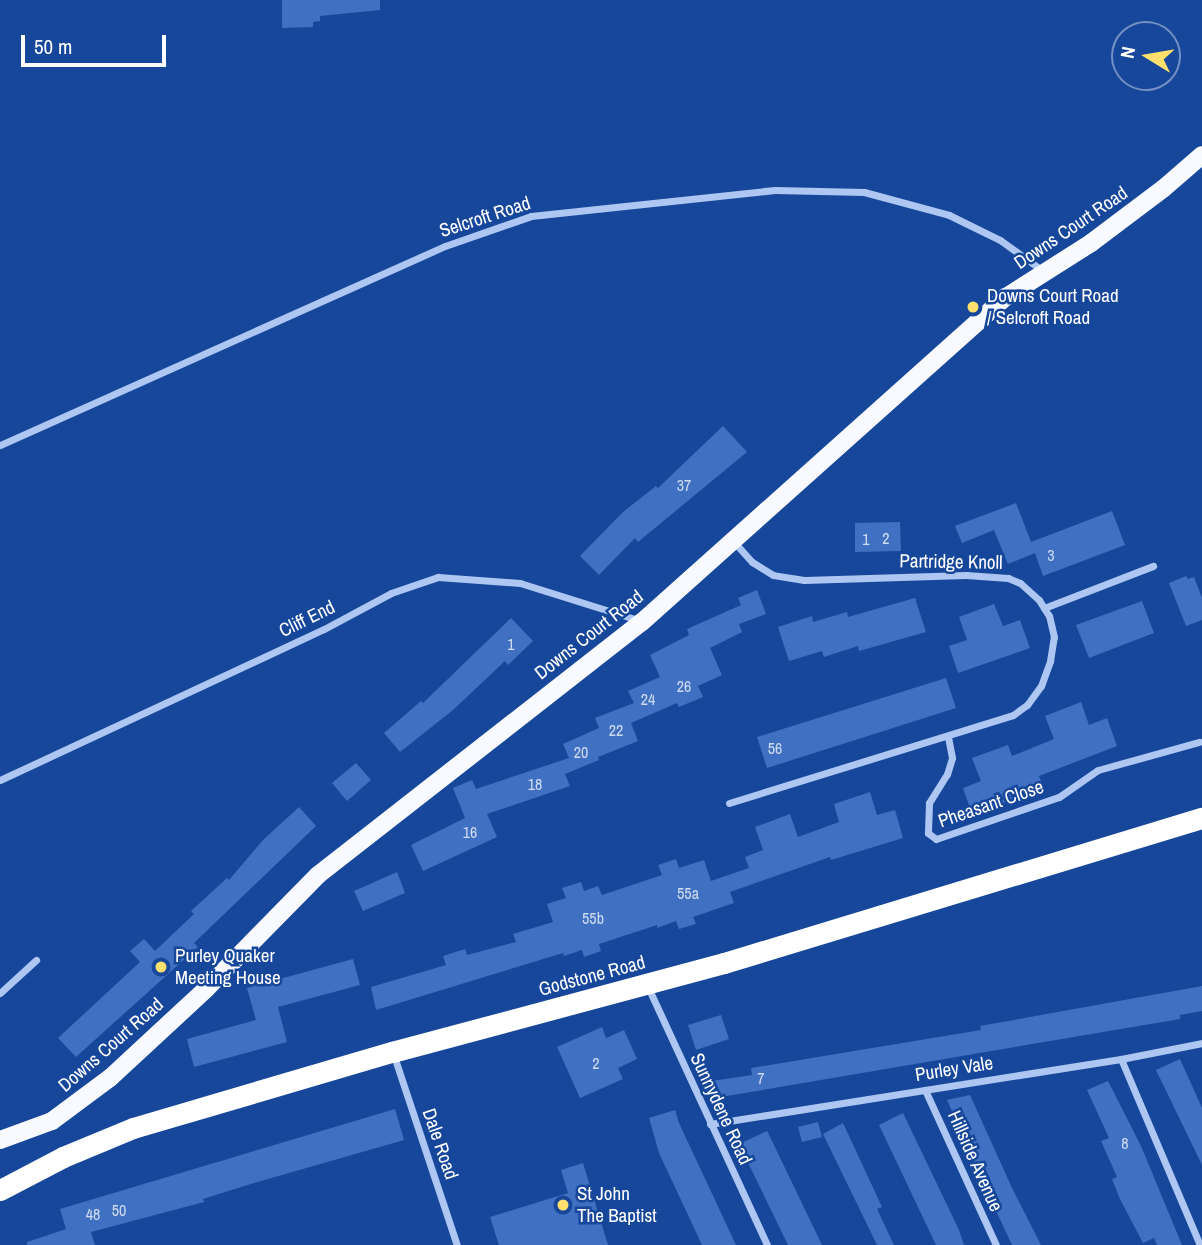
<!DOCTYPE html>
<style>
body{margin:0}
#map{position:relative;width:1202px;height:1245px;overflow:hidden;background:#17479b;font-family:"Archivo Narrow",sans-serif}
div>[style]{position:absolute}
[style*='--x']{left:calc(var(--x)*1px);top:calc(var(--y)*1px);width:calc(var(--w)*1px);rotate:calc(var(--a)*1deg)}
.building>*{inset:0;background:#4070c1}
.street>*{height:7px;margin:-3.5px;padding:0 3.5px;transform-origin:3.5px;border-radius:3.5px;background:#adc7f2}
.primary>*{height:18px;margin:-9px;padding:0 9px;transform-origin:9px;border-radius:9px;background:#f8faff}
.highway>*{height:21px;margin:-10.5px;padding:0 10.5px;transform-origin:10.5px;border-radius:10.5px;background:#fff}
.dots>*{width:19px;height:19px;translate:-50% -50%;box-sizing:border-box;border:4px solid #17479b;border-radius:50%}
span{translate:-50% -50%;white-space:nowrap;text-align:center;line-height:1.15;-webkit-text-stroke:5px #17479b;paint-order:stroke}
.number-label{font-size:16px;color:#cfdbf0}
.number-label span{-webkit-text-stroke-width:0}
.street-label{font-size:19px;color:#fff}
.poi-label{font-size:19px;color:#fff}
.left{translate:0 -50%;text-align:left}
.north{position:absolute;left:1111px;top:21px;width:70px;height:70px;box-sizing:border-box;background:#17479b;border:2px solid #7491c3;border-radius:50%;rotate:281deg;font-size:19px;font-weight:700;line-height:28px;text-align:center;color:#fff}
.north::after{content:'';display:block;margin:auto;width:24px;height:32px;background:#ffdf6e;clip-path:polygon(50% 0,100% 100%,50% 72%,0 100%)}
.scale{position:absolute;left:21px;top:35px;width:145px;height:32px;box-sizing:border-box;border:4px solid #fff;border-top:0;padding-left:9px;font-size:21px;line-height:24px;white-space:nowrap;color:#fff;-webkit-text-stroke:5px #17479b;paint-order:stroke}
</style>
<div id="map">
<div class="building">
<i style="clip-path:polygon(282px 0,380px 0,380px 10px,320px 16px,320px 21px,313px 22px,313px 27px,282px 28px)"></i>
<i style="clip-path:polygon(723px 426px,747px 452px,638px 542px,635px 538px,599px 575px,580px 556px,623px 512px,656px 486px,658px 488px)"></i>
<i style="clip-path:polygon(1016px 503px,1031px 542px,1112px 511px,1125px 545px,1043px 576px,1035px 553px,1008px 564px,994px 530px,962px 543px,955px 526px)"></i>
<i style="clip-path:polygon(900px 522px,901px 551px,855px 552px,855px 523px)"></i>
<i style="clip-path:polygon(1186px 576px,1188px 579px,1194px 577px,1202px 598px,1202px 620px,1186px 626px,1169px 583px)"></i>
<i style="clip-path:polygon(757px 590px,766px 614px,739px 624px,742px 632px,710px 648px,722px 675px,698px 686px,703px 697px,679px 707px,677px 703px,631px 723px,638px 741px,598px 757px,599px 760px,565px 774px,570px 786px,487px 814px,497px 837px,423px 871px,411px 845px,465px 818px,453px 788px,472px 780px,476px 789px,569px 758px,563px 744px,599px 728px,595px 718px,634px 703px,628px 691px,660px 677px,650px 655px,689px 635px,687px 629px,741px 605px,738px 598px)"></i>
<i style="clip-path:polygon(915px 598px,926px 632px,859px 651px,858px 646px,824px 657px,822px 651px,789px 661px,778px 627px,812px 616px,813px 622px,847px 612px,848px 617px)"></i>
<i style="clip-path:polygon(1142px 601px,1154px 633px,1089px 658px,1076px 625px)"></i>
<i style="clip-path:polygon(994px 604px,1003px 626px,1020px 620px,1030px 648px,958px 673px,949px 646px,967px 640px,959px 617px)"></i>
<i style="clip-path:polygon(511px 618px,533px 641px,508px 665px,505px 661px,453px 710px,400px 752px,384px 733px,421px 701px,423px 703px)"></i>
<i style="clip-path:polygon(946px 678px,956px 708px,767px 768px,757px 737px)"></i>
<i style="clip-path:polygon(1081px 702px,1089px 725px,1107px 718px,1117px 746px,1039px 776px,1044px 789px,972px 814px,963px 788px,981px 781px,972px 758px,1008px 745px,1012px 756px,1054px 739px,1045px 716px)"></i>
<i style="clip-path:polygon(356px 763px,371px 780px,347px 801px,332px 783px)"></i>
<i style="clip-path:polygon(870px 792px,877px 815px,895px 810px,903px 838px,831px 860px,830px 857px,730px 892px,734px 903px,693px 917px,696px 924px,679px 929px,676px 921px,657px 928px,657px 925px,599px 944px,601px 951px,584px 957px,582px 950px,564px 956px,563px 953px,376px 1010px,371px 987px,446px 965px,443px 956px,465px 949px,467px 955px,516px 942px,513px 934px,553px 922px,547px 904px,566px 898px,562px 888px,581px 882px,584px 891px,598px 886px,602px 895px,662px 875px,658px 865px,676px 859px,679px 868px,704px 860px,711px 881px,749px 868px,745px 857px,763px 850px,755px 827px,790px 814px,798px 837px,839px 822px,834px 804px)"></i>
<i style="clip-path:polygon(299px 807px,316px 826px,194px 943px,198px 947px,76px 1057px,58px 1038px,140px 962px,130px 951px,144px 939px,155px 951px,194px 914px,191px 911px,227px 878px,229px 880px,263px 840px)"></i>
<i style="clip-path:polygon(397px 872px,405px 893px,363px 911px,354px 891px)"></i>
<i style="clip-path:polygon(353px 959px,360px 985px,278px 1007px,287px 1042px,194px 1067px,187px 1039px,256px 1020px,247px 988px)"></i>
<i style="clip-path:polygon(1202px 986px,1202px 1011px,1180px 1015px,1180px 1019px,715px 1098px,712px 1081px,752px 1075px,751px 1068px,981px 1030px,980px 1026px)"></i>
<i style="clip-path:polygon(721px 1015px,729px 1039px,696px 1050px,688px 1025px)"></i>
<i style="clip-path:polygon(602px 1027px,606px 1038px,624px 1030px,637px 1059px,618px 1068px,623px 1079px,580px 1098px,557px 1047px)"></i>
<i style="clip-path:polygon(1180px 1059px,1202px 1108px,1202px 1165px,1156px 1070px)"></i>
<i style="clip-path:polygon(1108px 1081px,1141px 1146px,1182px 1245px,1157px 1245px,1154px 1238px,1143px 1243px,1120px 1199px,1112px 1179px,1117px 1177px,1101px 1141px,1109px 1138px,1087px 1090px)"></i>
<i style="clip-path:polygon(970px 1095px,1012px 1188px,1041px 1245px,1012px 1245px,990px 1198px,947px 1100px)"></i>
<i style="clip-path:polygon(395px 1109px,404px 1140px,254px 1183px,203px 1199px,204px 1202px,91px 1232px,95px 1245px,27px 1245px,27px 1242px,66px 1229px,60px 1209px)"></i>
<i style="clip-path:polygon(675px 1110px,679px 1123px,736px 1245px,702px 1245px,659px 1153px,649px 1118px)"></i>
<i style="clip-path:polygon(903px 1113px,959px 1230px,964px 1245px,936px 1245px,879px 1125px)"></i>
<i style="clip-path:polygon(818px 1122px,822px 1137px,802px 1142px,798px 1127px)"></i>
<i style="clip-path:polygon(843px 1123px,882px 1207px,877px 1209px,894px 1245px,877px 1245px,823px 1134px)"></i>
<i style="clip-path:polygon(767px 1131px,772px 1141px,822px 1245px,788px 1245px,739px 1144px)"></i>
<i style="clip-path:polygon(583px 1163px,608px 1245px,499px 1245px,490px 1217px,568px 1193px,561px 1170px)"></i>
</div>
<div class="street">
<i style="--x:0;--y:445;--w:487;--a:-24.1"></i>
<i style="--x:445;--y:246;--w:91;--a:-19.2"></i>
<i style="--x:531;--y:216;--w:245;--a:-6.1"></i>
<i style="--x:775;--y:190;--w:89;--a:1.3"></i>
<i style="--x:864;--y:192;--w:88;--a:15.1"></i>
<i style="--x:949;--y:215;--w:57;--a:26.1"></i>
<i style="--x:1000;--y:240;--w:53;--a:35.8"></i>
<i style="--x:1044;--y:608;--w:117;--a:-21.1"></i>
<i style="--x:948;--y:737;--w:21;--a:79"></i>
<i style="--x:952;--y:758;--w:17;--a:107"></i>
<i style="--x:947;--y:774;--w:34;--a:122"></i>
<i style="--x:929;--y:803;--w:30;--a:92"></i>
<i style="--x:928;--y:833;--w:10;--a:37"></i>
<i style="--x:936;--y:839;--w:130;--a:-18.9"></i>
<i style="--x:1059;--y:797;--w:47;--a:-34.7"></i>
<i style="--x:1098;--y:770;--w:105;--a:-15.5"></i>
<i style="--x:0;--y:780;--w:357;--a:-25"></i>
<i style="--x:324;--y:629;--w:76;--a:-28.2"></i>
<i style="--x:391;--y:593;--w:50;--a:-18.8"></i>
<i style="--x:438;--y:577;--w:82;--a:4.2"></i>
<i style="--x:520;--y:583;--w:127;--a:17.4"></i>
<i style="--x:729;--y:803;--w:297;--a:-17.2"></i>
<i style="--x:1013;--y:715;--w:17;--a:-36"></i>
<i style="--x:1027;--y:705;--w:24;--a:-54"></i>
<i style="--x:1041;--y:686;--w:27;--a:-70"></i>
<i style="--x:1050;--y:661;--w:24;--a:-81"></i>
<i style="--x:1054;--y:637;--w:22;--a:-103"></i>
<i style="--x:1049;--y:616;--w:19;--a:-122"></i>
<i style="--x:1039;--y:600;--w:25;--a:-138"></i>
<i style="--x:1020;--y:583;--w:13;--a:-157"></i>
<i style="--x:1008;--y:578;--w:42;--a:-175.9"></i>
<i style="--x:966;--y:575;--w:162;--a:178.2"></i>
<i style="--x:804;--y:580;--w:31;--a:-171"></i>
<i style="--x:773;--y:575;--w:25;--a:-148"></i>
<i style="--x:752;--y:562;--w:27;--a:-132"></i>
<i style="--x:647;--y:985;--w:286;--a:65.2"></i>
<i style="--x:0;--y:993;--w:49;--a:-42.5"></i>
<i style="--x:393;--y:1053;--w:202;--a:71.6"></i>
<i style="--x:1121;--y:1059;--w:202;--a:67"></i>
<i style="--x:925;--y:1090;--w:170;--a:65.4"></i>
<i style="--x:710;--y:1124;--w:416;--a:-9"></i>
<i style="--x:1121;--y:1059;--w:83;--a:-11.2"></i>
</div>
<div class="primary">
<i style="--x:0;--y:1140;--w:55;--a:-20.1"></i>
<i style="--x:52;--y:1121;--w:72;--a:-36.6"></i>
<i style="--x:110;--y:1078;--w:131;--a:-42.8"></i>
<i style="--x:206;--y:989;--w:160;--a:-45.5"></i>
<i style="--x:318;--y:875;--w:411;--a:-38"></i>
<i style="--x:642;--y:622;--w:488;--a:-41.8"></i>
<i style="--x:1006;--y:297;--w:101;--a:-32.4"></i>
<i style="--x:1091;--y:243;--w:91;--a:-37"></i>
<i style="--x:1164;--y:188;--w:50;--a:-41"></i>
</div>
<div class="highway">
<i style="--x:0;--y:1190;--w:71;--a:-27.6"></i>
<i style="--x:63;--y:1157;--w:76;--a:-22.5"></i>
<i style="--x:133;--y:1128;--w:270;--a:-16.4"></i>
<i style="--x:392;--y:1052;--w:344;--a:-15"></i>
<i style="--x:724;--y:963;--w:500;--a:-16.9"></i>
</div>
<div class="dots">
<i style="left:973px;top:307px;background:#ffdf6e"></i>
<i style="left:161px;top:967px;background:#ffdf6e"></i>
<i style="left:563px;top:1205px;background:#ffdf6e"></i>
</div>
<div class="number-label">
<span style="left:684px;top:485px">37</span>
<span style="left:886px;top:538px">2</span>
<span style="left:866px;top:539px">1</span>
<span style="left:1051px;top:555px">3</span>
<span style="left:511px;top:644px">1</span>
<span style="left:684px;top:686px">26</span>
<span style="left:648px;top:699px">24</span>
<span style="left:616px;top:730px">22</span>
<span style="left:775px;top:748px">56</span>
<span style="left:581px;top:752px">20</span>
<span style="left:535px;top:784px">18</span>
<span style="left:470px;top:832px">16</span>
<span style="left:688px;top:893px">55a</span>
<span style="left:593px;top:918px">55b</span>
<span style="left:596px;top:1063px">2</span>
<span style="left:761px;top:1078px">7</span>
<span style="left:1125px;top:1143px">8</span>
<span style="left:119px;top:1210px">50</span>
<span style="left:93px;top:1214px">48</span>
</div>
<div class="street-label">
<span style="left:485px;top:217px;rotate:-18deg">Selcroft Road</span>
<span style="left:1071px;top:228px;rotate:-34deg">Downs Court Road</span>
<span style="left:951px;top:562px;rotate:1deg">Partridge Knoll</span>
<span style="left:307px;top:619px;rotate:-26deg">Cliff End</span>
<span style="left:589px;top:635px;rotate:-38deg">Downs Court Road</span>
<span style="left:991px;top:804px;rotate:-19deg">Pheasant Close</span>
<span style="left:592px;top:976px;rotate:-15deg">Godstone Road</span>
<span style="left:111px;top:1045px;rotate:-41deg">Downs Court Road</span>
<span style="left:954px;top:1069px;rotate:-9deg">Purley Vale</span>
<span style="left:721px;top:1109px;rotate:65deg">Sunnydene Road</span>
<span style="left:440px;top:1144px;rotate:71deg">Dale Road</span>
<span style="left:975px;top:1161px;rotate:66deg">Hillside Avenue</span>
</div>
<div class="poi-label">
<span class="left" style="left:987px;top:307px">Downs Court Road<br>/ Selcroft Road</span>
<span class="left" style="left:175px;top:967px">Purley Quaker<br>Meeting House</span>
<span class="left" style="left:577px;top:1205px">St John<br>The Baptist</span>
</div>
<div class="north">N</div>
<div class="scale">50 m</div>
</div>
